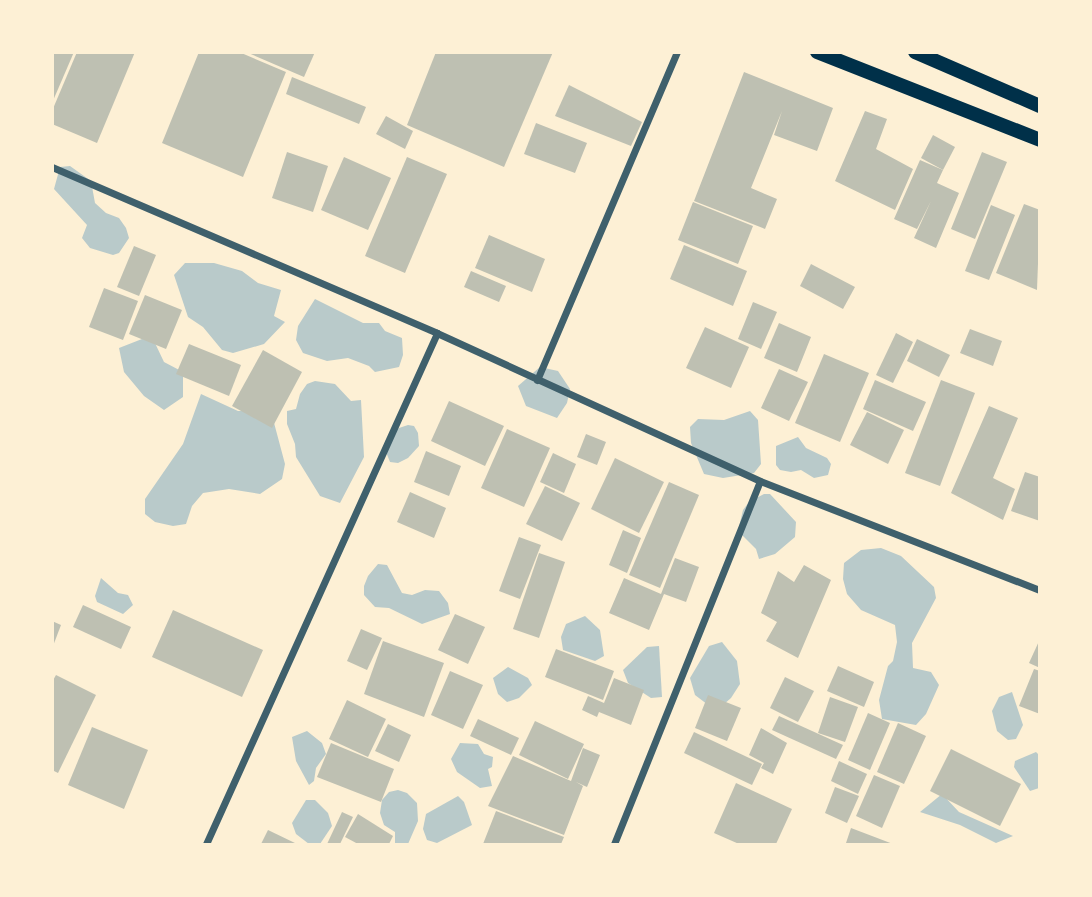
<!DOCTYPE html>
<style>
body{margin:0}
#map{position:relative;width:1092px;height:897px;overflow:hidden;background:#fdf0d5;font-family:Rubik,sans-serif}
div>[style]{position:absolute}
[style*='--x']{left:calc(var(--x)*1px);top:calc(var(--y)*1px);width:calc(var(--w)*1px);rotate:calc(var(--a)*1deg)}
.green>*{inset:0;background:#b9caca}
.building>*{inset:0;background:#bec0b2}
.minor>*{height:7px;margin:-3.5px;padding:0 3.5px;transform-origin:3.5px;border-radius:3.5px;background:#3f606c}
.secondary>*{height:14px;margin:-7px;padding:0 7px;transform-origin:7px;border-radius:7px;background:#003049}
span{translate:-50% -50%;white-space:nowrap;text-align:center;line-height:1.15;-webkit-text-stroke:6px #fdf0d5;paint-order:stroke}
.frame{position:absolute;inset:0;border:54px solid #fdf0d5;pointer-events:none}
</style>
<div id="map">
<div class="green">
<i style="clip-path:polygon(70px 166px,91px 181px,95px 203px,106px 213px,119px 218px,126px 228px,129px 238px,119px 253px,113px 255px,90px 248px,82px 238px,87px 225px,54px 189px,60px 167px)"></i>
<i style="clip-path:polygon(185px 263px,214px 263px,242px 271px,258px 283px,281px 290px,274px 316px,285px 322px,264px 344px,233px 353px,222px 350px,203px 327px,188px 317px,174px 275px)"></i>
<i style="clip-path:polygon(315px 299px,363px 323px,379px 323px,385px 331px,402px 338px,403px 355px,399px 367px,375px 372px,369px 366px,348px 358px,327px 361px,303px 353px,296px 340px,298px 326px)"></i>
<i style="clip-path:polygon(142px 339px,154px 341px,164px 362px,183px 372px,183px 397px,164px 410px,144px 396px,124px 372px,119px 348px)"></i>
<i style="clip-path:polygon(540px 367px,558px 371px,570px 389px,567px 403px,557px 418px,526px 406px,518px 386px)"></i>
<i style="clip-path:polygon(315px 381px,335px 384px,351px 401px,361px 400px,364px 457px,340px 503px,320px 496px,296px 457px,295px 444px,287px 424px,287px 411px,296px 409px,300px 394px,307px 384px)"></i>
<i style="clip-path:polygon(201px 394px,238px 411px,253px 411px,273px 419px,285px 464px,282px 479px,260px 494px,229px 489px,203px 493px,192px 506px,186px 524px,173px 526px,155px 522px,145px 514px,145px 499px,183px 444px)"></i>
<i style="clip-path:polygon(750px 411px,758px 420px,761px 464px,754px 473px,723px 478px,704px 474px,691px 443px,690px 427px,698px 419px,724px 420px)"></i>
<i style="clip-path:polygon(408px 425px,414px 426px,418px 433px,419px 446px,408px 458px,398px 463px,390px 462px,384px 447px,386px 440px,399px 428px)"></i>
<i style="clip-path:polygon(798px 437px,806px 448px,827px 458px,831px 464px,828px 475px,814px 478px,801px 470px,791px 472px,780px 470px,776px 465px,776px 446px)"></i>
<i style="clip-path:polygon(764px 494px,770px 494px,796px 522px,795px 537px,775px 554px,759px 559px,756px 549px,738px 531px,743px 510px,749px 502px)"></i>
<i style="clip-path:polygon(881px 548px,901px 556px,934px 587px,936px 598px,912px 643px,913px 668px,931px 672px,939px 685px,926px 714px,916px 725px,882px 719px,879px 700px,888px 666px,893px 661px,897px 642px,895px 625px,861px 610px,847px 594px,843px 579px,844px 563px,861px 550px)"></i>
<i style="clip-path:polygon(378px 564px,387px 565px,402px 593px,412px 595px,425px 590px,439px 591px,448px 603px,450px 614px,422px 624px,389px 608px,375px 607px,364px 595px,364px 586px,368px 576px)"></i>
<i style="clip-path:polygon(101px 578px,118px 593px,128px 595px,133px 605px,123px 614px,97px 602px,95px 596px)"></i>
<i style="clip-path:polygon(585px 616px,600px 630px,604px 656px,595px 661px,563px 650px,561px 637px,566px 624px)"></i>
<i style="clip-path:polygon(722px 642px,737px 661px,740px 684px,731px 698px,716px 711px,695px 695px,690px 678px,709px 646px)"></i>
<i style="clip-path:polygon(659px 646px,662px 697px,651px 698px,628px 683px,623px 670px,647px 647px)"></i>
<i style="clip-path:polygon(508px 667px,528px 678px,532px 685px,519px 698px,507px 702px,498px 694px,493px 678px)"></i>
<i style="clip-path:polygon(1012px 692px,1023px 725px,1016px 739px,1008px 740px,997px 731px,992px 711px,999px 697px)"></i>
<i style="clip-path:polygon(307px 731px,322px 743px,326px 754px,316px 768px,314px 781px,309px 785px,296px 761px,292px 737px)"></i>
<i style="clip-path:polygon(460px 743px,478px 744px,484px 754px,493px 757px,492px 767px,488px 769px,492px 786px,480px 788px,457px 772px,451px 759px)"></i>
<i style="clip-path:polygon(1036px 752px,1039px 755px,1039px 788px,1030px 791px,1014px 767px,1015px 761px)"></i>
<i style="clip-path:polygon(398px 790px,407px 793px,417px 803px,418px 821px,408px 844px,395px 844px,395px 832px,384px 825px,380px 813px,382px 800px,389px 792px)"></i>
<i style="clip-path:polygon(942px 794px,959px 812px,1013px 836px,996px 843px,960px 825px,920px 812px)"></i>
<i style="clip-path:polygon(458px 796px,464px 802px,472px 825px,437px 843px,427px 840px,423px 829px,426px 814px)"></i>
<i style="clip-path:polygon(306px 800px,315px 800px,328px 813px,332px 826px,320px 844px,309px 844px,296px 834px,292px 823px)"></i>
</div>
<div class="building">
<i style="clip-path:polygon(52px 52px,74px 52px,52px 103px)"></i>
<i style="clip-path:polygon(77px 52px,135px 52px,97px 143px,52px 124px,52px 111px)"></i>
<i style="clip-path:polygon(199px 52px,239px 52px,286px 72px,243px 177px,162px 143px)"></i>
<i style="clip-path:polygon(246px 52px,315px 52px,304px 77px)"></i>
<i style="clip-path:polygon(436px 52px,553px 52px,504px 167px,407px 125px)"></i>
<i style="clip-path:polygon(744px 72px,833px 108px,817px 151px,774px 135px,782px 111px,751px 188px,777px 199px,765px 229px,694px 201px)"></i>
<i style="clip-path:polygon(292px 77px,366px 107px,359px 124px,286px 94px)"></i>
<i style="clip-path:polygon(569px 85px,642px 122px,631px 146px,555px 116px)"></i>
<i style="clip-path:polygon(865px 111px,887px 119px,876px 149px,913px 169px,895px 210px,835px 181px)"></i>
<i style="clip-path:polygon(386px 116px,413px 131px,405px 149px,376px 134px)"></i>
<i style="clip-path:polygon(536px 123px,587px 143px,575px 173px,524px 154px)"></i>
<i style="clip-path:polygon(933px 135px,955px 147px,943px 170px,921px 158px)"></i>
<i style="clip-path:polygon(287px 152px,328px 166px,313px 212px,272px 198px)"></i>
<i style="clip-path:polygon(982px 152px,1007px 162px,975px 239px,951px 229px)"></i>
<i style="clip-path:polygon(344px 157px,391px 178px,368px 230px,321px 210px)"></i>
<i style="clip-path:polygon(407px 157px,447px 174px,405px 273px,365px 256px)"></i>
<i style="clip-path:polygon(920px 160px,943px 170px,937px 183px,959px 193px,936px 248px,914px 238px,931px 201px,917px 229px,894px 219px)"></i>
<i style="clip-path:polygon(693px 202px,753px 226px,738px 264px,678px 240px)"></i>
<i style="clip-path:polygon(1024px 204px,1040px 210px,1037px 290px,996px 273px)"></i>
<i style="clip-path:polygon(991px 205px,1015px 215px,989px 280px,965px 271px)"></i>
<i style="clip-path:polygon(489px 235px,545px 259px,532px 292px,475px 268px)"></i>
<i style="clip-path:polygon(684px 245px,747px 271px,733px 306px,670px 279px)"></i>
<i style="clip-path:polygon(134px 246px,156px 255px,139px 296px,117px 287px)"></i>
<i style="clip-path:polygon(811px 264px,855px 287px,843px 309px,800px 286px)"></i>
<i style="clip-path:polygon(471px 271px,506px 286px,499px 302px,464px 287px)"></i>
<i style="clip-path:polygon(104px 288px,138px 301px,123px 340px,89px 327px)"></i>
<i style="clip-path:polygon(145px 295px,182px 310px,166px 349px,129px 334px)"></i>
<i style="clip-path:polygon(753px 302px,777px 312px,761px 349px,738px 339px)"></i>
<i style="clip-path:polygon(779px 323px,811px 337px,797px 372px,764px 358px)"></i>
<i style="clip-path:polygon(705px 327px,749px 347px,731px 388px,686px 368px)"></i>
<i style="clip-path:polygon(970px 329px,1002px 341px,993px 366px,960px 353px)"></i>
<i style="clip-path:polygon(896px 333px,913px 342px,893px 383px,876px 375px)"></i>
<i style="clip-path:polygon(917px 339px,950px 355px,939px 377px,907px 361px)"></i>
<i style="clip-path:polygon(189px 344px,241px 365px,229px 396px,176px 374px)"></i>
<i style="clip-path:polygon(263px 350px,302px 372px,272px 428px,232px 406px)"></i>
<i style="clip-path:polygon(824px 354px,869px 373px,840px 442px,795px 423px)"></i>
<i style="clip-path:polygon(779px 369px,808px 382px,789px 421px,761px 408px)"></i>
<i style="clip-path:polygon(875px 380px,926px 402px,913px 431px,863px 409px)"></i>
<i style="clip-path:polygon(941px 380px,975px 393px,940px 486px,905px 473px)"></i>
<i style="clip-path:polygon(449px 401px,504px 426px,485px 466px,431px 441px)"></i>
<i style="clip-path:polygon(989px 406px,1018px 418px,993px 478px,1015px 489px,1003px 520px,951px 493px)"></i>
<i style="clip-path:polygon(867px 412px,904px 430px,888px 464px,850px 445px)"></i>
<i style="clip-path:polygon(507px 429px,550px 448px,524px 507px,481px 488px)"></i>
<i style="clip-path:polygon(586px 434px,606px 442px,597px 465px,577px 457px)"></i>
<i style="clip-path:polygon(426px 451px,461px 466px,449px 496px,414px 482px)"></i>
<i style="clip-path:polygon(553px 453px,576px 464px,564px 493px,540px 482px)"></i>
<i style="clip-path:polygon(615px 458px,664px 482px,639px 533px,591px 509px)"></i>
<i style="clip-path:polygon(1025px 472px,1040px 477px,1040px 521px,1011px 511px)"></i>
<i style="clip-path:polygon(669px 482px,699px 495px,660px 588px,629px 575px)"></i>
<i style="clip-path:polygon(545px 486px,580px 503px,562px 541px,526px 524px)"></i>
<i style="clip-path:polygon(410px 492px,446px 508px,434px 538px,397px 522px)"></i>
<i style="clip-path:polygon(623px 530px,641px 538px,627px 573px,609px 565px)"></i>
<i style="clip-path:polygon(519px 537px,541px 545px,520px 599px,499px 591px)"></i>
<i style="clip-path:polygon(539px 553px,565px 562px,539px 638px,513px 629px)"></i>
<i style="clip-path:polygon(675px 558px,699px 567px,686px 602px,664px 594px,649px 630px,609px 613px,624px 578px,661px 594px)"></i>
<i style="clip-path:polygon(804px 565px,831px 580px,798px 658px,766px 641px,777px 622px,761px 613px,778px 571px,794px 582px)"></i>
<i style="clip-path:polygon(83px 605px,131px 627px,121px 649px,73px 627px)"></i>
<i style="clip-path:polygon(173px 610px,263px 650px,242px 697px,152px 657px)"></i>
<i style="clip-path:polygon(455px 614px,485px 627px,468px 664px,438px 650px)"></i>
<i style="clip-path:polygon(52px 621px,61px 625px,53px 646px,52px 646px)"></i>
<i style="clip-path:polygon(361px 629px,382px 638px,367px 670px,347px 661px)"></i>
<i style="clip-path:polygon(1040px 639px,1040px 668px,1029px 663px)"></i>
<i style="clip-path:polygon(383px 641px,444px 663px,424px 717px,364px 694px)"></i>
<i style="clip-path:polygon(556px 649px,614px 671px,603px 700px,545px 677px)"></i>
<i style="clip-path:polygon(838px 666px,874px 682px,864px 707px,827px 691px)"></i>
<i style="clip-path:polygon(1034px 669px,1040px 671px,1040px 714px,1019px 706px)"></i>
<i style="clip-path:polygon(450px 671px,483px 685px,463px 729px,431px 715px)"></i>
<i style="clip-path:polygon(56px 675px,96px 695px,58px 773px,52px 770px,52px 682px)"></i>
<i style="clip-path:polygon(785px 677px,814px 691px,798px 722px,770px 708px)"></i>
<i style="clip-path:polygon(614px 678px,644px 690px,631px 725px,599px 712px,597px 717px,582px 710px,588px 696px,604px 703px)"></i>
<i style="clip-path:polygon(708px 695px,741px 708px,727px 741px,695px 728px)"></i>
<i style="clip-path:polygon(830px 697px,858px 707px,845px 742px,818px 733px)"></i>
<i style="clip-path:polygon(347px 700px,386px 719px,368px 757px,329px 739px)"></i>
<i style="clip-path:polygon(868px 713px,890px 723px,870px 770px,848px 760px)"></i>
<i style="clip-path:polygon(779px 716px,843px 745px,836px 759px,772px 730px)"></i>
<i style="clip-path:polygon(478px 719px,519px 738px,511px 755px,470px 736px)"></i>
<i style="clip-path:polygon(535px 721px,584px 744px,568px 779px,519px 755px)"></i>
<i style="clip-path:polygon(898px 723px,926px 736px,904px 784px,877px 772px)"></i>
<i style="clip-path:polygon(388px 724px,411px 735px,399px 762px,375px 751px)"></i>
<i style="clip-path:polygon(92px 727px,148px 750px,124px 809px,68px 785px)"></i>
<i style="clip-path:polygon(761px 728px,787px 743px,773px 774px,761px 768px,764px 763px,749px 755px)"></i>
<i style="clip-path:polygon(694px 732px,762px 764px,752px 785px,684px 753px)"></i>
<i style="clip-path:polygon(331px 743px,394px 769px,381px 802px,317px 777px)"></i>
<i style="clip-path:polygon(583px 748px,600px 755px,587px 787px,576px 782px,583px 786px,564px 835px,488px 806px,513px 756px,571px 781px)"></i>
<i style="clip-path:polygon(951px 749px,1021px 784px,1000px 826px,930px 791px)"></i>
<i style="clip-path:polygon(839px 761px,867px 774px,858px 794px,831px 781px)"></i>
<i style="clip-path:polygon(874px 775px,900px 786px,882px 828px,856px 816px)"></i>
<i style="clip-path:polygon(736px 783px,792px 809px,776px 844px,739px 844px,714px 833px)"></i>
<i style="clip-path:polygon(835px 787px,859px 796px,847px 823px,825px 813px)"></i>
<i style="clip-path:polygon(496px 811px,564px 837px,561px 844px,483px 844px)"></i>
<i style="clip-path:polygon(342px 812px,353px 817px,340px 844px,327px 844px)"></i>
<i style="clip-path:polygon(358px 814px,393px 836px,389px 844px,358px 844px,345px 837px)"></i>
<i style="clip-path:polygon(851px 828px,893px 844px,850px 844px,846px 843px)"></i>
<i style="clip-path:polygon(268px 830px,297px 844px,261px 844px)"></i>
</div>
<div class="minor">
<i style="--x:52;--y:167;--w:419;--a:23.3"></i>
<i style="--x:437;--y:333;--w:355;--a:24.6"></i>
<i style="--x:760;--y:481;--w:300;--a:21.3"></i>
<i style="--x:537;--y:380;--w:357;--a:-66.9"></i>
<i style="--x:206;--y:844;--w:561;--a:-65.67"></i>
<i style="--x:614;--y:844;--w:391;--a:-68.1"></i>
</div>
<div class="secondary">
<i style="--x:817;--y:52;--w:240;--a:21.5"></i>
<i style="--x:915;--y:52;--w:136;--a:23.4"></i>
</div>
<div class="frame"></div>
</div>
